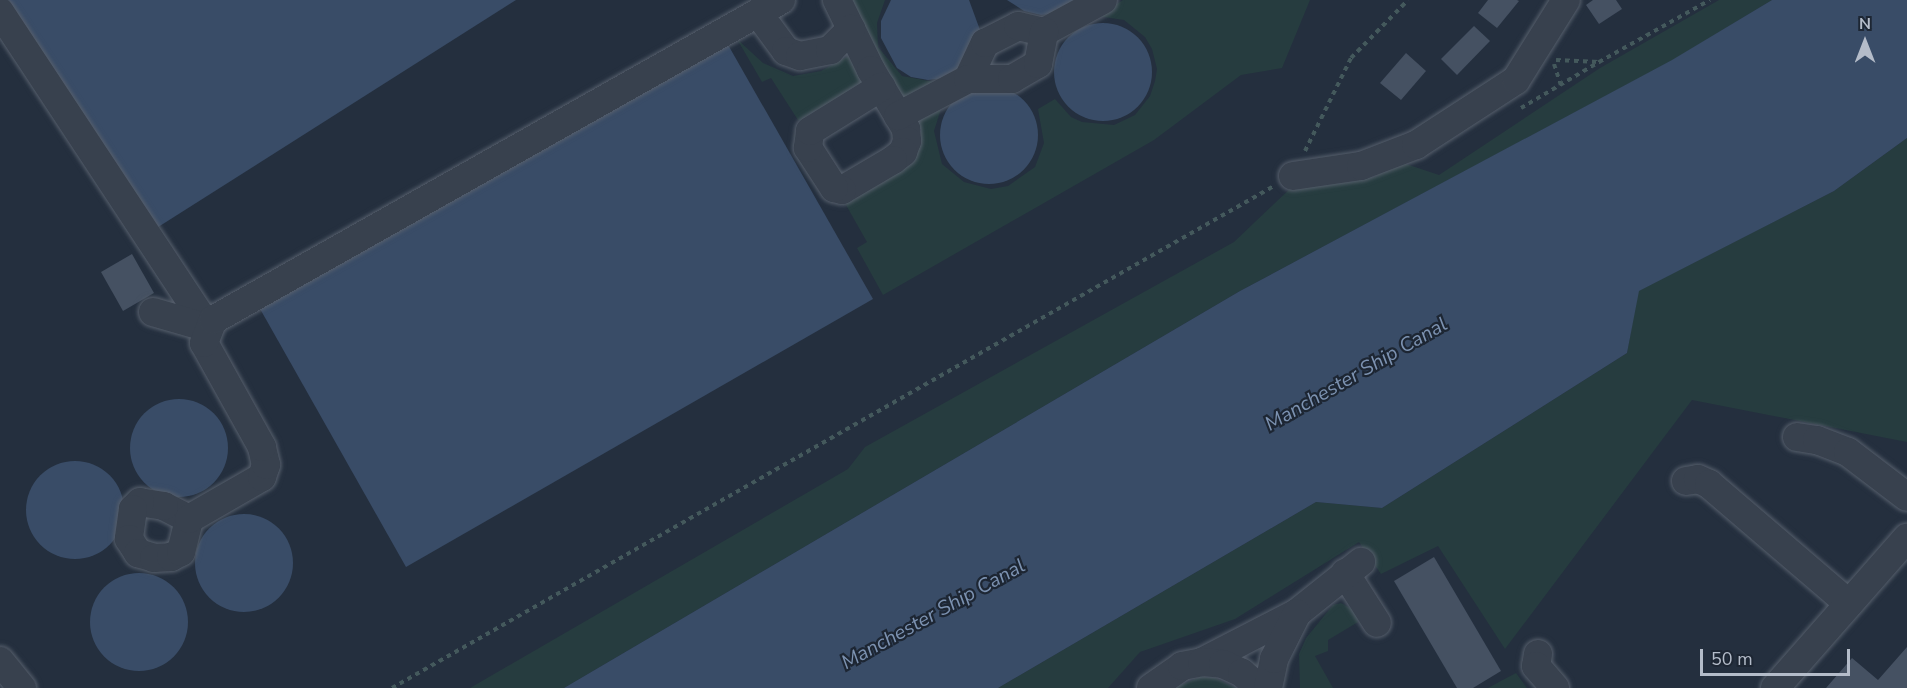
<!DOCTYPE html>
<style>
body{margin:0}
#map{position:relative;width:1907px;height:688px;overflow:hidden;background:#242f3e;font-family:"Nunito Sans",sans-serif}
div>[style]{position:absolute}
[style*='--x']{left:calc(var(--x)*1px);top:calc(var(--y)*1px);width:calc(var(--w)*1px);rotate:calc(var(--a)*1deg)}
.green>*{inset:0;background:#263c3f}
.water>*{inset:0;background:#394c67}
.round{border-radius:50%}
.building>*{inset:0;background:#455162}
.path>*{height:4px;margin-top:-2px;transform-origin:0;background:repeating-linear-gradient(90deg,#44595c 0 4.5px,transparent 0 9px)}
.roads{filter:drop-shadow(0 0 2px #565f6c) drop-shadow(0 0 2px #565f6c)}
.minor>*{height:28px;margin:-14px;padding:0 14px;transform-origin:14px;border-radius:14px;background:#38414e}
span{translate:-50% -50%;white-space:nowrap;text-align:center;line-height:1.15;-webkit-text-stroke:4.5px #1d2633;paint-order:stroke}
.water-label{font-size:20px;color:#7c92b1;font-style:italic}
.north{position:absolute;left:1835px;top:12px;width:60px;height:60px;-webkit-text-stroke:4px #1d2633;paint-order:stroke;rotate:0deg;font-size:16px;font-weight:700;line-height:24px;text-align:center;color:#b4bcc9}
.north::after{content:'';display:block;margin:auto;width:21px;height:27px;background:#b4bcc9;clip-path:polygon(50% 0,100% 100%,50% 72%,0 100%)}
.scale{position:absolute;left:1700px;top:649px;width:150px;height:27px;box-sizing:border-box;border:3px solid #b4bcc9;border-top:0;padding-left:8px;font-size:18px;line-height:21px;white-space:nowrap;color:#b4bcc9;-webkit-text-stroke:4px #1d2633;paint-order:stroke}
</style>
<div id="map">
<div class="green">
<i style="clip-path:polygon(850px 0,885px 0,877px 23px,878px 47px,902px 76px,935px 82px,918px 99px,900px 98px)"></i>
<i style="clip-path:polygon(1123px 0,1310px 0,1282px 68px,1241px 75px,1154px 140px,883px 295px,857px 248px,867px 242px,846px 205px,850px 198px,917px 118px,941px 109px,934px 131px,942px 164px,964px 182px,991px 189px,1008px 186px,1035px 167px,1044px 143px,1038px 109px,1055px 99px,1071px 117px,1082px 122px,1114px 125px,1135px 115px,1150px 96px,1155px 81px,1157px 69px,1152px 49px,1145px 37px,1124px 20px,1097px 16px)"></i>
<i style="clip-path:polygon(1719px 0,1772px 0,1673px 60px,1240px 291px,564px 688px,470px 688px,848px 469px,865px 447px,1234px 242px,1297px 182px,1375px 177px,1397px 161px,1439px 175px,1600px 68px)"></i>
<i style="clip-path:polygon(737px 39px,763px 63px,793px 76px,821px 71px,850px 55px,865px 84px,803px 121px,798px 120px,771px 78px,762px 82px)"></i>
<i style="clip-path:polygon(1907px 138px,1907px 442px,1692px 400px,1505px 649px,1438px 546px,1381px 574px,1359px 542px,1235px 619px,1140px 652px,1108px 688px,998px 688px,1316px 502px,1382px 508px,1627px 353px,1638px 291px,1834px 191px)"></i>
<i style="clip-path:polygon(1341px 603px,1355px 611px,1358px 622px,1328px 640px,1328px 651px,1315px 656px,1333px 688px,1300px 688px,1299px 654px,1306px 638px,1333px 605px)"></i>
<i style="clip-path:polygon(1516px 673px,1527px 688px,1488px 688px,1499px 682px)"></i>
<i style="clip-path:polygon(1200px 677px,1215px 678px,1236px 688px,1174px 688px)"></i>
</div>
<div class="water">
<i style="clip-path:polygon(9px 0,516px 0,155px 229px)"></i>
<i style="clip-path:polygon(891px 0,969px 0,980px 30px,970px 60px,945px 78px,928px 80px,911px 77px,897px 68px,881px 38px,881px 21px)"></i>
<i style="clip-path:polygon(1007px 0,1078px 0,1058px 13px,1041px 15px,1024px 11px)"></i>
<i style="clip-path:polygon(1772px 0,1907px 0,1907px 138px,1834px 191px,1639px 291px,1627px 353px,1382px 508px,1316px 502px,998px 688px,564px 688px,1240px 291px,1672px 60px)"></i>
<i class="round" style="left:1054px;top:23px;width:98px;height:98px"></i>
<i style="clip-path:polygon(727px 43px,873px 299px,406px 567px,259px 307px)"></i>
<i class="round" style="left:940px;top:86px;width:98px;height:98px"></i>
<i class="round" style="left:130px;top:399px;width:98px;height:98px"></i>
<i class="round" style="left:26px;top:461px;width:98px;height:98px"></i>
<i class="round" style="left:195px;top:514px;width:98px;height:98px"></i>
<i class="round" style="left:90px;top:573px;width:98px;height:98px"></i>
</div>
<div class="building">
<i style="clip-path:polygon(1488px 0,1517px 0,1519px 1px,1497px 28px,1478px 13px)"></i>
<i style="clip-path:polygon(1593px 0,1616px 0,1622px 9px,1599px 24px,1586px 5px)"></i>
<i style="clip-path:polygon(1474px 26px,1490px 41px,1457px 75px,1441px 59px)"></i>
<i style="clip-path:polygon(1406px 53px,1426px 71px,1401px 100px,1380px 83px)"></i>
<i style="clip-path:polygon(132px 254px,154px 293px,123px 311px,101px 272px)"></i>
<i style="clip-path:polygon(1434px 557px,1501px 671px,1473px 688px,1457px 688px,1394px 581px)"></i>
<i style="clip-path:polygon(1907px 647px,1907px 688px,1826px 688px,1852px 658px,1878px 680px)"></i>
</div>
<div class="path">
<i style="--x:1556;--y:60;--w:43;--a:2.7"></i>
<i style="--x:1599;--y:62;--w:127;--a:-29.2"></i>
<i style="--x:1554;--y:64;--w:22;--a:72"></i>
<i style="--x:1521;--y:108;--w:91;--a:-30.5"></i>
<i style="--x:1305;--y:151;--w:104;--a:-63.7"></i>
<i style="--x:1351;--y:58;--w:81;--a:-45.5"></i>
<i style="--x:392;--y:688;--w:1015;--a:-29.65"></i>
</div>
<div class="roads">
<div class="minor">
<i style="--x:837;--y:0;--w:78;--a:64.1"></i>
<i style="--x:871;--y:70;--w:69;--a:59.3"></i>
<i style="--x:906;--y:129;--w:12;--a:85"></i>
<i style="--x:907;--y:141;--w:12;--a:110"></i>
<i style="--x:903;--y:152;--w:13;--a:141"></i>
<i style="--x:893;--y:160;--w:59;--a:149.5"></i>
<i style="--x:842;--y:190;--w:8;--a:-166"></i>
<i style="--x:834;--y:188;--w:48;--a:-123"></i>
<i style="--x:808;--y:148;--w:17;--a:-83"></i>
<i style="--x:810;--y:131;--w:84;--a:-31.8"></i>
<i style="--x:0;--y:12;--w:378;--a:56.6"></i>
<i style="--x:758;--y:13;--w:47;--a:53.6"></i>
<i style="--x:786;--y:51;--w:15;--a:20"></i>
<i style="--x:800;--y:56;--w:31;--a:-11"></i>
<i style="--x:830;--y:50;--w:30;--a:-45"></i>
<i style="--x:968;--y:79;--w:40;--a:-65"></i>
<i style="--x:985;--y:43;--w:37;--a:-27"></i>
<i style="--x:1018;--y:26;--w:27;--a:13"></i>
<i style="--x:1044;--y:32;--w:67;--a:-28.5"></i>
<i style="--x:898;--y:116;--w:79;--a:-27.9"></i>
<i style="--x:968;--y:79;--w:44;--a:0"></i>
<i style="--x:1012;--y:79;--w:30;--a:-30"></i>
<i style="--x:1038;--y:64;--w:33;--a:-79"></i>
<i style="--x:1293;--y:176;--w:69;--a:-8.4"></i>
<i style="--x:1361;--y:166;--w:59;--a:-20.9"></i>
<i style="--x:1416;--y:145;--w:119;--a:-33"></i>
<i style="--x:1516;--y:80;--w:94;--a:-58"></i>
<i style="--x:153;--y:312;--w:57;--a:16.2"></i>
<i style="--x:1797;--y:437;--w:20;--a:9"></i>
<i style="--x:1817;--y:440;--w:33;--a:21"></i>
<i style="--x:1848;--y:452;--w:74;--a:37.3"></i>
<i style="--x:1686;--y:481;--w:12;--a:-9"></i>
<i style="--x:1698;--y:479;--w:12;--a:24"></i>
<i style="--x:1709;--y:484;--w:184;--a:40.6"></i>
<i style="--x:189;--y:519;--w:28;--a:-153"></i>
<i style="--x:164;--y:506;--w:24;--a:-171"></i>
<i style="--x:140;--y:502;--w:10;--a:135"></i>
<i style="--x:133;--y:509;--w:30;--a:98"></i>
<i style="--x:129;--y:539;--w:17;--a:57"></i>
<i style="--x:138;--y:553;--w:17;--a:17"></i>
<i style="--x:154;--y:558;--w:17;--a:-3"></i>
<i style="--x:171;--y:557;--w:11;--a:-27"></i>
<i style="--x:181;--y:552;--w:34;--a:-76"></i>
<i style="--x:189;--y:519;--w:84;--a:-29.9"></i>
<i style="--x:262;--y:477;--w:13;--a:-72"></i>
<i style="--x:266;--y:465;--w:18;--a:-103"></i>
<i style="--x:262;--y:447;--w:119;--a:-119.1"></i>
<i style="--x:204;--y:343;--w:25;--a:-69"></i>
<i style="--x:213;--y:320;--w:652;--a:-29.4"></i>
<i style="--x:1345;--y:573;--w:59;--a:57.4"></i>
<i style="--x:1538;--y:654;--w:12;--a:99"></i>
<i style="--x:1536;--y:666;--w:29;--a:49"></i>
<i style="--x:0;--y:661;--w:35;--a:51"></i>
<i style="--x:1202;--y:662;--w:107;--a:-27.3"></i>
<i style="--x:1297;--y:613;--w:82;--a:-38.6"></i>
<i style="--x:1151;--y:688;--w:38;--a:-35"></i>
<i style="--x:1182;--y:666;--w:20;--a:-11"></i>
<i style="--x:1202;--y:662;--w:21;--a:5"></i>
<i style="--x:1223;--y:664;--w:21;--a:25"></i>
<i style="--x:1242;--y:673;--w:23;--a:41"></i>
<i style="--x:1268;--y:688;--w:30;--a:-78"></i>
<i style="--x:1274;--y:659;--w:51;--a:-63.4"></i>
<i style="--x:1775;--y:688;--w:200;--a:-48.7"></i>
</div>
</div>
<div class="water-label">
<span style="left:1356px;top:374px;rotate:-30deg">Manchester Ship Canal</span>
<span style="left:933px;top:614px;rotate:-29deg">Manchester Ship Canal</span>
</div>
<div class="north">N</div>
<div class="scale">50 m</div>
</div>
